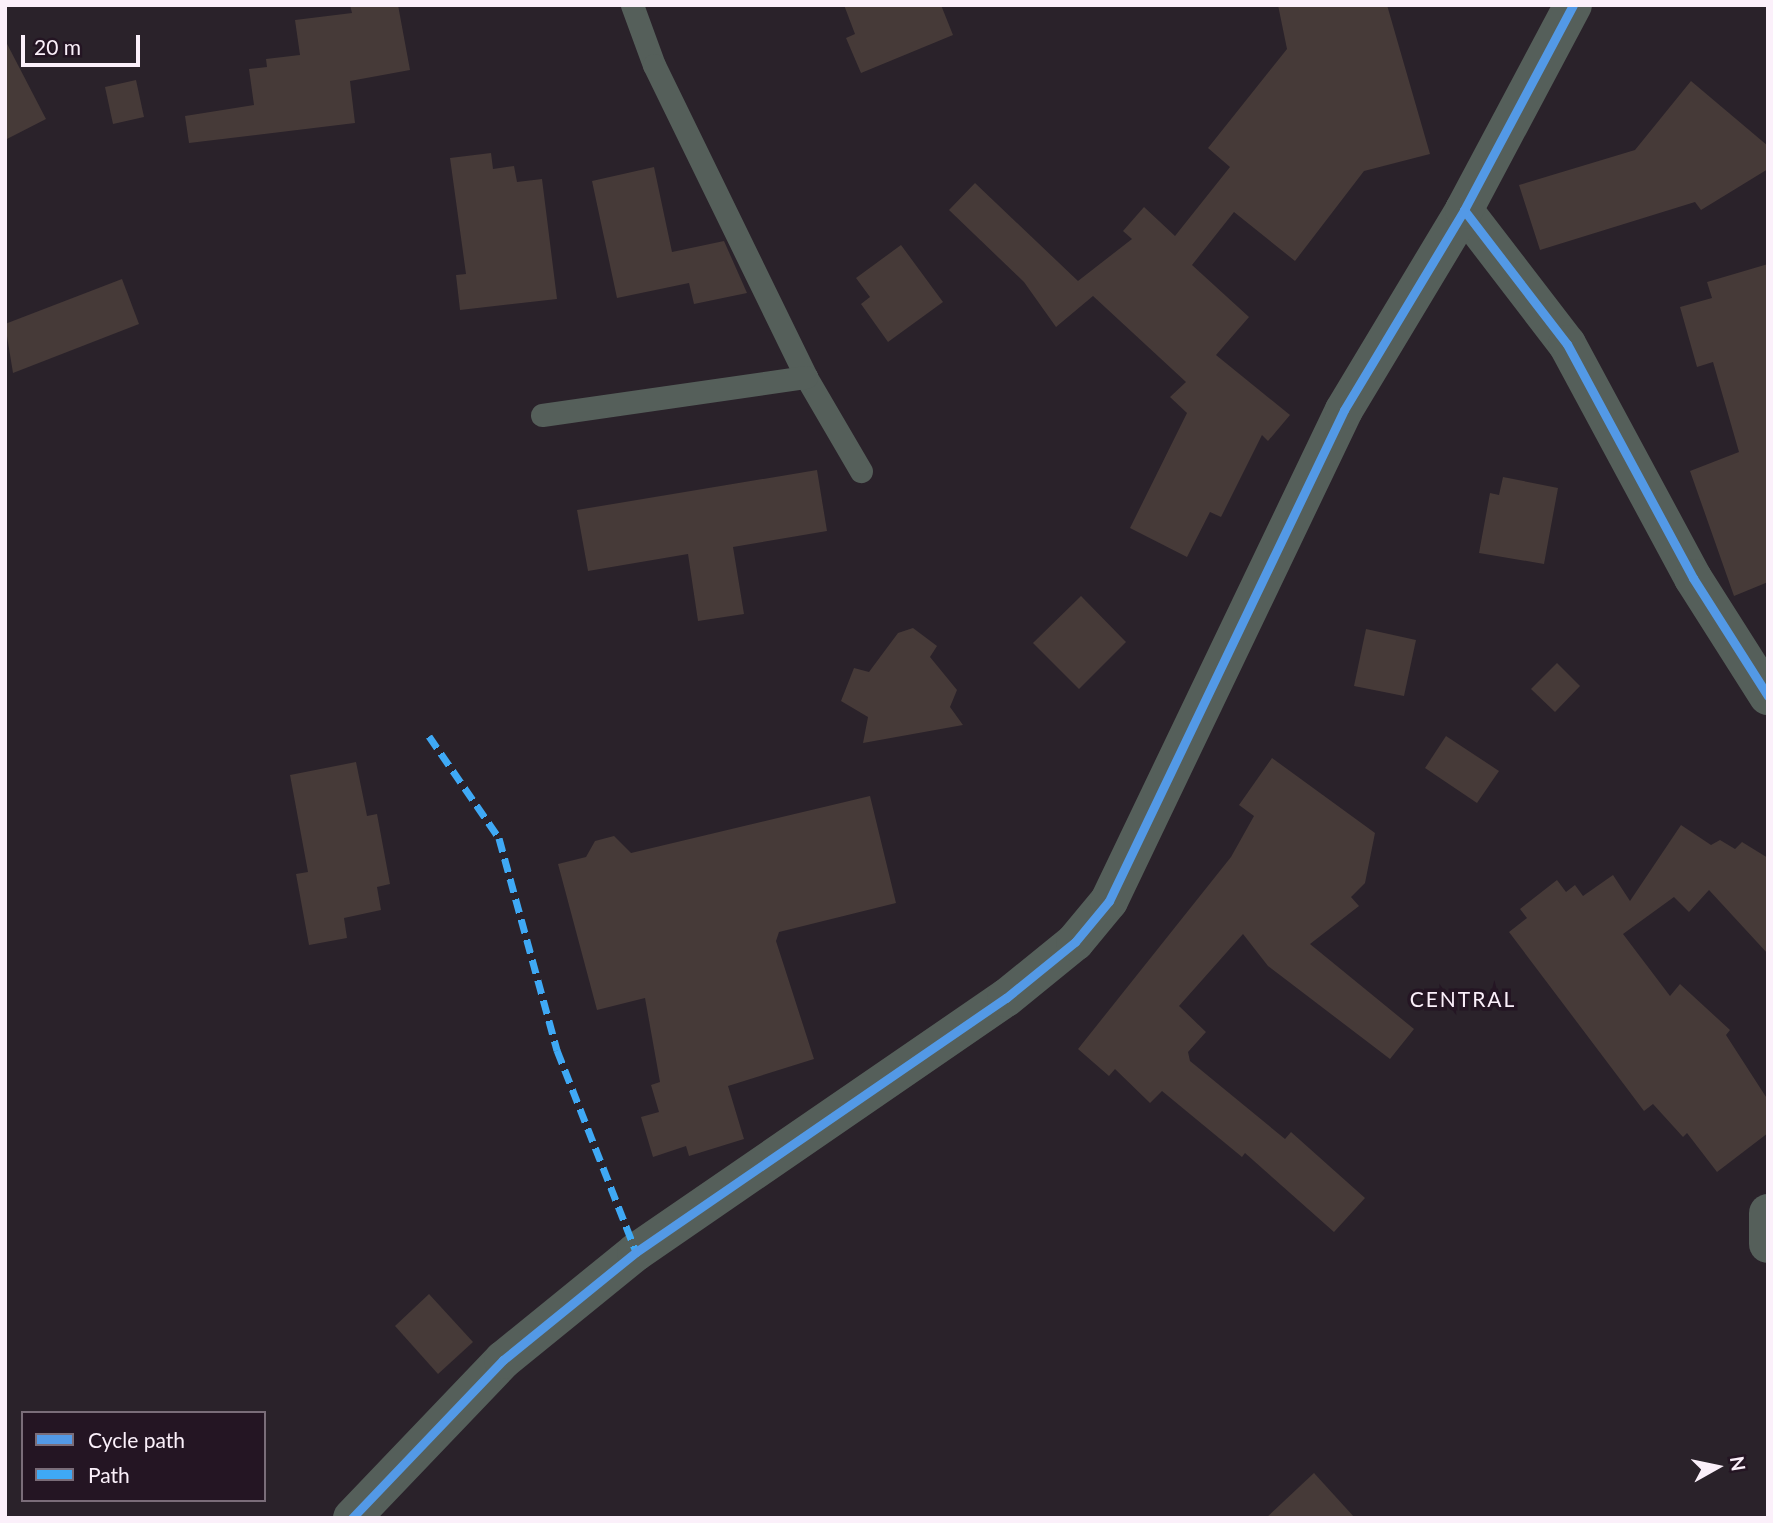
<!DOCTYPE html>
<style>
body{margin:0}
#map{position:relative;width:1773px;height:1523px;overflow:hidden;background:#2a222a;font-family:Lato,sans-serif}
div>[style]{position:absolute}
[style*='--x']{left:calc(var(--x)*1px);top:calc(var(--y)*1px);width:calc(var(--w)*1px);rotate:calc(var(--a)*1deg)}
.building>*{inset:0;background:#463a38}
.lane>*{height:23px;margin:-11.5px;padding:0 11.5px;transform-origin:11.5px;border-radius:11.5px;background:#555f5a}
.street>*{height:38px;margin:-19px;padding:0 19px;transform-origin:19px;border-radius:19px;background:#555f5a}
.quiet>*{height:7px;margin-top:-3.5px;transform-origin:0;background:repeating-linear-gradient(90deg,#3fa9f5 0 14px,transparent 0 21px)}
.cycleway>*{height:9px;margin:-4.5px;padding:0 4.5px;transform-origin:4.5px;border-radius:4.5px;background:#5399e6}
span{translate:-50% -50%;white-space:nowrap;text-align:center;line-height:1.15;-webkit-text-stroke:7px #241523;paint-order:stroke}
.quarter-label{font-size:21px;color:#fbf0fa;letter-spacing:2px}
.frame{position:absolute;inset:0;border:7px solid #fbf0fa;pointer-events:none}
.legend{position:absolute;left:21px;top:1411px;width:245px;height:91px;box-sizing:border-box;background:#241523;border:2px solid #7a6d79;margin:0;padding:9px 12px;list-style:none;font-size:21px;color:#fbf0fa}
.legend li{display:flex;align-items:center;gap:14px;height:35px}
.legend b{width:35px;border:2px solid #7a6d79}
.north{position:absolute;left:1682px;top:1432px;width:70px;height:70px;-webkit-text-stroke:5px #241523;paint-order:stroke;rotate:81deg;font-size:19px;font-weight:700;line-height:28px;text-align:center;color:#fbf0fa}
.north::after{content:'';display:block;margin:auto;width:24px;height:32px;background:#fbf0fa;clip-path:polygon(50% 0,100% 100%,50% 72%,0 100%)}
.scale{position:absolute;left:21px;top:35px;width:119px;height:32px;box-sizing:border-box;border:4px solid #fbf0fa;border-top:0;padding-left:9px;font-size:21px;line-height:24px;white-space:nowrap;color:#fbf0fa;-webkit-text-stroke:5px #241523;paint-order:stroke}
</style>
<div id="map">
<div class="building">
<i style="clip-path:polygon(350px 5px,398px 5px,410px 70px,350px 81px,355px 123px,189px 143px,185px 116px,254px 105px,249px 69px,267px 67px,266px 59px,300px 55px,295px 20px,352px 13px)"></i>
<i style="clip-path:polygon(844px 5px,941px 5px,953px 35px,861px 73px,846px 38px,855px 34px)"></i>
<i style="clip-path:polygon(1278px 5px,1387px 5px,1430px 154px,1364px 171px,1295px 261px,1234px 212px,1192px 265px,1249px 317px,1216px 355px,1290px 415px,1268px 441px,1262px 435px,1221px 517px,1210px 512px,1187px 557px,1130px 528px,1187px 413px,1170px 397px,1186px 382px,1093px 296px,1056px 327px,1024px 282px,949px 210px,975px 183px,1078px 281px,1132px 239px,1123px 231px,1144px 207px,1175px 236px,1230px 167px,1208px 148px,1287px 49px)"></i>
<i style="clip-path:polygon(5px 40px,46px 119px,5px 140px)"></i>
<i style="clip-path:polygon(136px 80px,144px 117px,113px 124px,105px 87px)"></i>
<i style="clip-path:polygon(1691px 81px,1768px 146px,1768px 169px,1701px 210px,1695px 202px,1540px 250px,1519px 185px,1635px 150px)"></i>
<i style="clip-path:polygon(491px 153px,493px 169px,514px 166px,517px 182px,542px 179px,557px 299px,460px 310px,456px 275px,466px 274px,450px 158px)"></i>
<i style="clip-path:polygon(654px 167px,672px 252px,724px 241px,747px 293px,694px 304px,689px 283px,617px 298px,592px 181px)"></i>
<i style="clip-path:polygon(901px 245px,943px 302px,888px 342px,861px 304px,870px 297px,856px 278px)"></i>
<i style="clip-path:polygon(1768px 264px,1768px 582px,1734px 596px,1690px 471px,1739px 452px,1713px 362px,1697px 367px,1680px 307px,1712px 298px,1707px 282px)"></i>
<i style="clip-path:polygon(122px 279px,139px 324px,13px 373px,5px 324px)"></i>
<i style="clip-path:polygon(817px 470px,827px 531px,733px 547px,744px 614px,698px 621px,688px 554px,588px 571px,577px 510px)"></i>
<i style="clip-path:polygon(1503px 477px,1558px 488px,1544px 564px,1479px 553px,1490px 493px,1499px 495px)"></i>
<i style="clip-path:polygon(1081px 596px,1126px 642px,1079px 689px,1033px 643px)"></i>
<i style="clip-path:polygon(913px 628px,937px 646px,930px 657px,957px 690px,950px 707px,963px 725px,863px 743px,868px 717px,841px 701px,854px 668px,869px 672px,898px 633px)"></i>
<i style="clip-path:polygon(1366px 629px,1416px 640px,1404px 696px,1354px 686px)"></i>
<i style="clip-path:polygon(1557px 663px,1580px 686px,1555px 712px,1531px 689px)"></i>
<i style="clip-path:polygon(1446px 736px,1499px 771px,1477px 803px,1425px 768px)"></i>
<i style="clip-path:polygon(1272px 758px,1375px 833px,1365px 883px,1351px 897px,1359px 906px,1310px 944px,1414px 1029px,1390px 1059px,1268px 966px,1243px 934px,1179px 1006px,1206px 1032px,1188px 1052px,1190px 1061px,1285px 1139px,1291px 1132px,1365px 1198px,1334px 1232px,1245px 1153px,1242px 1157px,1162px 1091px,1150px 1103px,1115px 1069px,1109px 1076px,1078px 1049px,1231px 857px,1254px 816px,1239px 805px)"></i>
<i style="clip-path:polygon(356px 762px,367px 816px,377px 814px,390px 884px,377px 887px,381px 910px,344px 918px,347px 938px,309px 945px,296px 874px,308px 872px,290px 775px)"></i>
<i style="clip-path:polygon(870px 796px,896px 903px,779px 932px,776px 941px,814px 1059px,728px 1086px,744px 1139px,689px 1156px,686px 1146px,653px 1157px,641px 1117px,659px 1112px,651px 1085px,660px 1082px,645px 998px,597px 1010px,558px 864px,586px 857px,595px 841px,614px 836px,631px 853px)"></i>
<i style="clip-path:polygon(1681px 825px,1711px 845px,1720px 840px,1735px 849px,1742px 842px,1768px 858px,1768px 954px,1709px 890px,1689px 912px,1674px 897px,1623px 934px,1670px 996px,1680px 984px,1730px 1030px,1726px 1035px,1768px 1100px,1768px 1133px,1717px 1172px,1687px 1133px,1683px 1137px,1653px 1104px,1644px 1111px,1509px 932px,1527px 918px,1520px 909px,1557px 880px,1566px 892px,1575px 885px,1583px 896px,1613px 875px,1630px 901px)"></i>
<i style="clip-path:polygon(429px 1294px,473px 1342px,438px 1374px,395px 1326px)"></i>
<i style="clip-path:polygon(1314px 1473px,1355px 1518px,1266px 1518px)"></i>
</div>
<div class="lane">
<i style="--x:632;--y:5;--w:64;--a:69.9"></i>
<i style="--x:654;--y:65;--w:347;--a:64"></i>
<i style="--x:806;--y:377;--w:109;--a:59.7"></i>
<i style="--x:542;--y:415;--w:267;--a:-8.2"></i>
</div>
<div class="street">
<i style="--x:1464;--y:210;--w:169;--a:52.5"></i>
<i style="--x:1567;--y:344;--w:266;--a:61.7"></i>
<i style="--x:1693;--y:578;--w:140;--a:57.6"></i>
<i style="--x:1768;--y:1213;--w:31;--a:90"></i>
<i style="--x:352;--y:1518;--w:219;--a:-46.3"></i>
<i style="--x:503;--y:1360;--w:171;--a:-39.1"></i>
<i style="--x:636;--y:1252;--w:449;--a:-34.5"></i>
<i style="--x:1006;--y:998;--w:89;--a:-39.1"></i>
<i style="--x:1075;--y:942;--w:53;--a:-50.3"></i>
<i style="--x:1109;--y:901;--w:544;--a:-64.42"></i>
<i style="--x:1344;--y:410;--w:233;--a:-59"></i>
<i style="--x:1464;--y:210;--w:232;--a:-62"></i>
</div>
<div class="quiet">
<i style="--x:429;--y:736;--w:124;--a:55.5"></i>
<i style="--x:499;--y:838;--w:220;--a:74.7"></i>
<i style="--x:557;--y:1050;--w:217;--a:68.6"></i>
</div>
<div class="cycleway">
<i style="--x:1464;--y:210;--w:169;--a:52.5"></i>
<i style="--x:1567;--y:344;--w:266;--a:61.7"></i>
<i style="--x:1693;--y:578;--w:140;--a:57.6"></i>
<i style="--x:352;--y:1518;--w:219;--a:-46.3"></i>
<i style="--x:503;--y:1360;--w:171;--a:-39.1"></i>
<i style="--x:636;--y:1252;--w:449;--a:-34.5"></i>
<i style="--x:1006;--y:998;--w:89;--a:-39.1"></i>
<i style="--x:1075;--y:942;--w:53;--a:-50.3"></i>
<i style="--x:1109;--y:901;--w:544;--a:-64.42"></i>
<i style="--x:1344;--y:410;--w:233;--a:-59"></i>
<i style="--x:1464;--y:210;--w:232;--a:-62"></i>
</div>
<div class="quarter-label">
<span style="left:1463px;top:999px">CENTRAL</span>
</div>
<div class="frame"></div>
<ul class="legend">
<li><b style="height:9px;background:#5399e6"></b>Cycle path</li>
<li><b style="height:9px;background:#3fa9f5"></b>Path</li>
</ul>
<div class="north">N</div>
<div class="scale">20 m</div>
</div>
